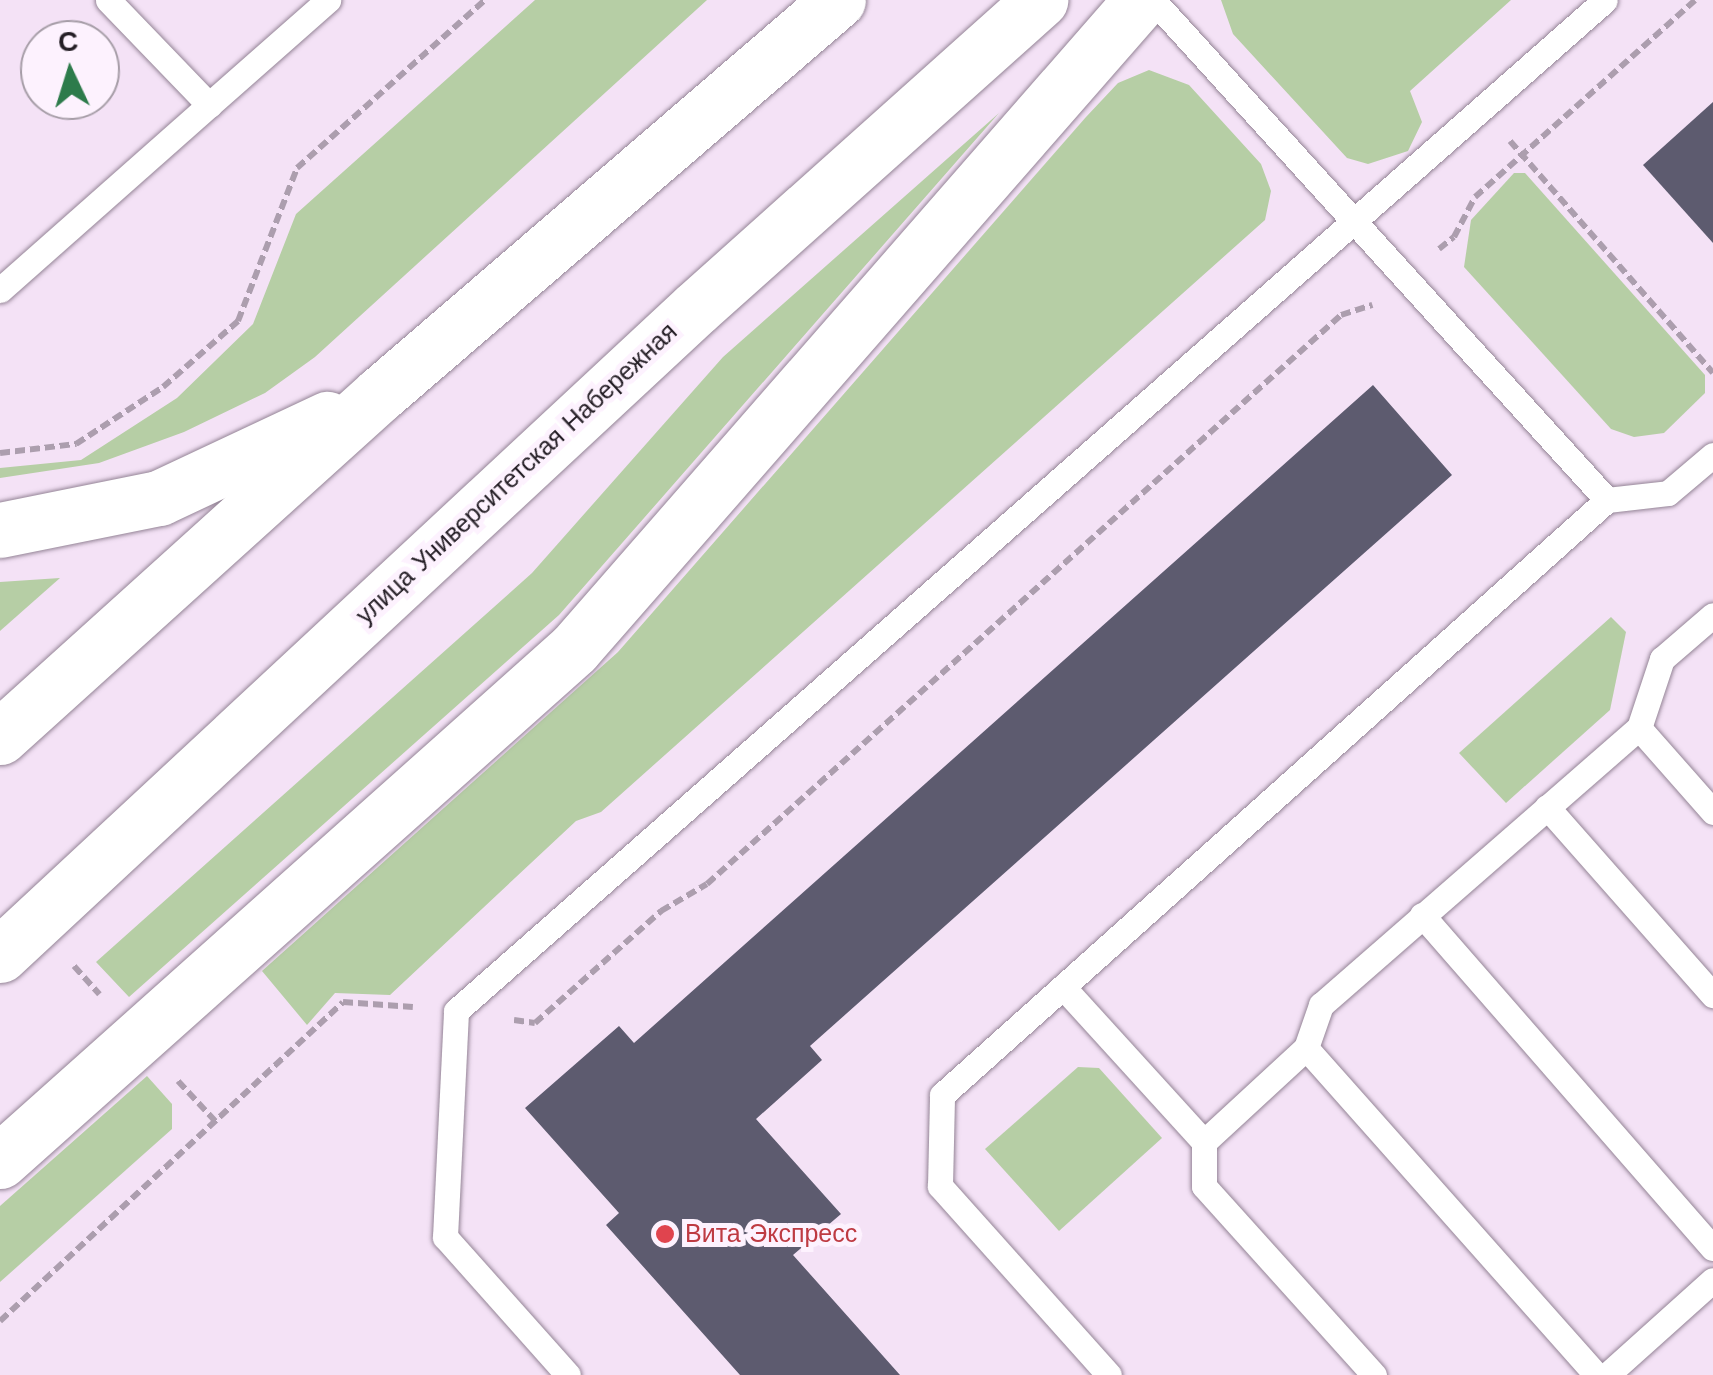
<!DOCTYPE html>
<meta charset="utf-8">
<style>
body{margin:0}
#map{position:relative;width:1713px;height:1375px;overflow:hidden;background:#f4e2f6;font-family:"Work Sans",sans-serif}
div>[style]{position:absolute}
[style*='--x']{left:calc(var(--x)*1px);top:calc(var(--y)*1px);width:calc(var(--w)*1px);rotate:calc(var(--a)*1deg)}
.green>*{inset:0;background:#b6cea5}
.building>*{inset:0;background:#5d5b6f}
.path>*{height:6px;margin-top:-3px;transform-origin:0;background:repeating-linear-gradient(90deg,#ac9eae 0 10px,transparent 0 15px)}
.roads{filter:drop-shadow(0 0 2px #948496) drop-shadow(0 0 2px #948496)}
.service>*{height:25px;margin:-12.5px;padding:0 12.5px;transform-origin:12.5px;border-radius:12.5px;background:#fff}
.primary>*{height:55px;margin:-27.5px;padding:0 27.5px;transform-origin:27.5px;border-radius:27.5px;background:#fff}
.dots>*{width:28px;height:28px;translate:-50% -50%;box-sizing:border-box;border:5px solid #fdf2fe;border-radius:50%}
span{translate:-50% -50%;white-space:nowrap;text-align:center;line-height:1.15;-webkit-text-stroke:10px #fdf2fe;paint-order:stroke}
.street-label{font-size:25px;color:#241e25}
.health-label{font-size:25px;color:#be3a42}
.left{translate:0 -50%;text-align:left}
.north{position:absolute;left:20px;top:20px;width:100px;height:100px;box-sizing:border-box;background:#fdf2fe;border:2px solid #a69da7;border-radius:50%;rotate:356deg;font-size:28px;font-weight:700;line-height:40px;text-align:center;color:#241e25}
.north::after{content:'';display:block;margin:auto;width:35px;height:45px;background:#2d7b4b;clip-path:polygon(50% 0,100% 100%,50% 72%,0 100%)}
</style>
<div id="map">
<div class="green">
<i style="clip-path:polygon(535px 0,707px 0,315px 357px,265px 393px,184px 432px,99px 463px,0 478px,0 468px,81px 460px,177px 398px,253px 324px,296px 214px)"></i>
<i style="clip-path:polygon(1221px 0,1511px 0,1410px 91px,1422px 122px,1408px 151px,1368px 164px,1347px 158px,1233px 34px)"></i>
<i style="clip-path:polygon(1149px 70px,1189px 85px,1261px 164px,1271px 191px,1265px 220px,601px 812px,576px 821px,390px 995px,335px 993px,307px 1025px,262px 971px,618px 652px,1086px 117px,1118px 83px)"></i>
<i style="clip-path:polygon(999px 113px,559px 615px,129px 997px,96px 962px,532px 573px,723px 357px)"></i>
<i style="clip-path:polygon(1514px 173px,1525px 173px,1705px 375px,1705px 393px,1664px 433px,1634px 437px,1611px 429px,1464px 267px,1471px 220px)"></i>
<i style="clip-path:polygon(60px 578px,0 631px,0 582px)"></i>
<i style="clip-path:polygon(1611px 617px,1626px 632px,1610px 710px,1506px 803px,1459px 753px)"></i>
<i style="clip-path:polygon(1078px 1067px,1099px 1068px,1162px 1138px,1059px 1231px,985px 1149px)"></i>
<i style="clip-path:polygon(147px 1076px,172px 1104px,172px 1129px,0 1282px,0 1206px)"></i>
</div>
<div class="building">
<i style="clip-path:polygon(1713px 102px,1713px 243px,1643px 165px)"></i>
<i style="clip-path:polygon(1373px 385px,1452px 475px,810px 1046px,822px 1060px,756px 1119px,841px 1214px,793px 1255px,900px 1375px,740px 1375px,606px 1225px,619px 1213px,525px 1108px,619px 1026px,634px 1043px)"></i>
</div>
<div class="path">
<i style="--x:1510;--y:141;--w:308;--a:48.8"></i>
<i style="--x:1439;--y:249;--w:19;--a:-39"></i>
<i style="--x:1454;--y:237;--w:45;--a:-62.3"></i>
<i style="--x:1475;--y:197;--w:295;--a:-41.8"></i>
<i style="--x:0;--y:453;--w:77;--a:-6.8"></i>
<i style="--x:76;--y:444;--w:104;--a:-33.2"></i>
<i style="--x:163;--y:387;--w:100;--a:-41.3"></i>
<i style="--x:238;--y:321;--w:164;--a:-68.9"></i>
<i style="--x:297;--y:168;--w:252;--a:-41.8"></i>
<i style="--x:74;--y:966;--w:38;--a:48"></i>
<i style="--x:514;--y:1020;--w:21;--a:8"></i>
<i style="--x:535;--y:1023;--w:169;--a:-41.6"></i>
<i style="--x:661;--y:911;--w:53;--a:-30.4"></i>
<i style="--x:707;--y:884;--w:852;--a:-41.91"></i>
<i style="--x:1341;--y:315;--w:33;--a:-18"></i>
<i style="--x:178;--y:1081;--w:59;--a:47.1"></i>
<i style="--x:0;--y:1321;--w:468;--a:-42.9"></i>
<i style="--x:343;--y:1002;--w:70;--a:4.1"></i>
</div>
<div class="roads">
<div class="service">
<i style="--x:108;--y:0;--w:146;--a:46.1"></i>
<i style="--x:209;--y:105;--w:159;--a:-41.4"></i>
<i style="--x:1153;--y:0;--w:675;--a:47.76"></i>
<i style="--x:0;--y:290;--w:279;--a:-41.5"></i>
<i style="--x:1639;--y:728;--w:112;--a:48.6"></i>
<i style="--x:1547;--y:807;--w:251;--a:48.6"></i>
<i style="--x:1422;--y:915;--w:442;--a:48.9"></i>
<i style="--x:1063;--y:987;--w:210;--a:47.7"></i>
<i style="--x:1306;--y:1048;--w:437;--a:48.4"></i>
<i style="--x:568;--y:1375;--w:185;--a:-131.7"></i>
<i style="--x:445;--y:1237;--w:226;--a:-87.2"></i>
<i style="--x:456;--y:1011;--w:1530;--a:-41.34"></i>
<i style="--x:1109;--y:1375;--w:254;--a:-131.8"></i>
<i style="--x:940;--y:1186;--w:91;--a:-88.7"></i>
<i style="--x:942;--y:1095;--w:892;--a:-41.82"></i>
<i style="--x:1607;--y:500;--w:61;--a:-6.5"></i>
<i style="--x:1668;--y:493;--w:59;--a:-40.2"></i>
<i style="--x:1374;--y:1375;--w:254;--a:-132"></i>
<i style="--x:1204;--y:1186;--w:44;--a:-90"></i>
<i style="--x:1204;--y:1142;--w:139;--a:-42.7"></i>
<i style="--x:1306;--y:1048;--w:46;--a:-70.8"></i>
<i style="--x:1321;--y:1005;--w:422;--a:-41.1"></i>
<i style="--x:1639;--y:728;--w:73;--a:-71.6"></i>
<i style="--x:1662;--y:659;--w:67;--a:-40.8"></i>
<i style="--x:1607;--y:1375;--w:142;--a:-41.9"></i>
</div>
<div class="primary">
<i style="--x:0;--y:530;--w:162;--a:-11.4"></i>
<i style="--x:159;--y:498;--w:186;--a:-25.2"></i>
<i style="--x:0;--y:737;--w:512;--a:-42.07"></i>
<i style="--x:380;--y:394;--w:604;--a:-40.7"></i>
<i style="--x:0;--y:955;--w:950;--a:-42.91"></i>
<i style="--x:696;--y:308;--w:462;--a:-41.8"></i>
<i style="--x:0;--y:1161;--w:769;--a:-41.73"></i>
<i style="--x:574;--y:649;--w:862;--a:-48.86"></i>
</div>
</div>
<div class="dots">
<i style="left:665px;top:1234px;background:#e0444e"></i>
</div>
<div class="street-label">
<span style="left:517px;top:474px;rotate:-43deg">улица Университетская Набережная</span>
</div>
<div class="health-label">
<span class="left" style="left:685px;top:1234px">Вита Экспресс</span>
</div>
<div class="north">С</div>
</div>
